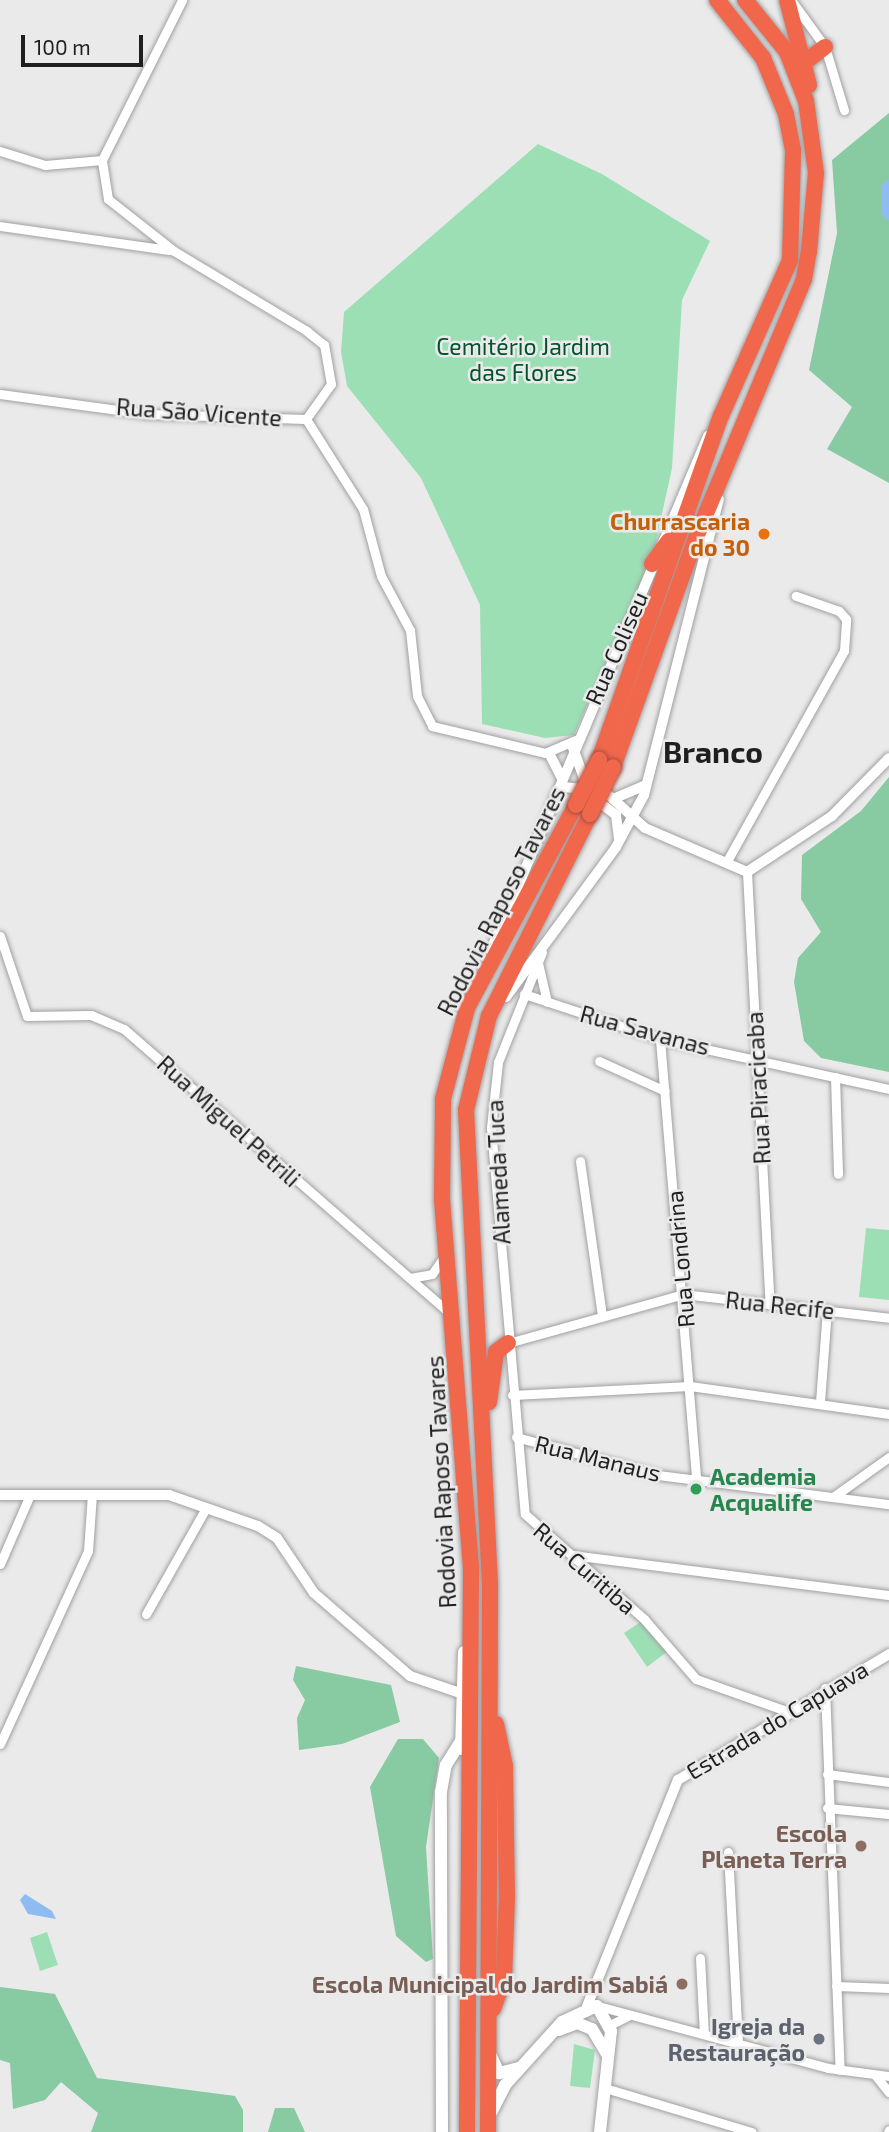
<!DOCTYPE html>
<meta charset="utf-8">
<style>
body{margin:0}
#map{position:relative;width:889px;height:2132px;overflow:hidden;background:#eaeaeb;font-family:"Exo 2",sans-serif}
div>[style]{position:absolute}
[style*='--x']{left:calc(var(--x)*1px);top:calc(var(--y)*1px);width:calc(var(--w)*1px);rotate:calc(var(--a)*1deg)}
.green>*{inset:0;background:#9ddfb5}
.forest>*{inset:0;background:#88caa1}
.water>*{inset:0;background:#8ebcf0}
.river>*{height:14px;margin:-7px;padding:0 7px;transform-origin:7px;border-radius:7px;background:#8ebcf0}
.roads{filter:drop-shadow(0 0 2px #a0a0a2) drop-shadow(0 0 2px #a0a0a2)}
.minor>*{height:9px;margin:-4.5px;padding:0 4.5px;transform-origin:4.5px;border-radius:4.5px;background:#fff}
.tertiary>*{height:10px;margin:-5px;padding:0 5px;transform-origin:5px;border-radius:5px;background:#fff}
.secondary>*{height:12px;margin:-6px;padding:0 6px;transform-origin:6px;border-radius:6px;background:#fff}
.motorway>*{height:16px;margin:-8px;padding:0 8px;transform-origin:8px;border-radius:8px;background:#f1674c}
.bridges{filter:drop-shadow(0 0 2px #a84e3c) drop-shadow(0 0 2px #a84e3c)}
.motorway-bridge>*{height:16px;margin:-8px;padding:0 8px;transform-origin:8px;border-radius:8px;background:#f1674c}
.dots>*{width:19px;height:19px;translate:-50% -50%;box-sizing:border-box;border:4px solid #eaeaeb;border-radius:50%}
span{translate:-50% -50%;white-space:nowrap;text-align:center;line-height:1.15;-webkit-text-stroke:5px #eaeaeb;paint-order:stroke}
.park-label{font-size:23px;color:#00542e}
.street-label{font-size:23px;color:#1f1f1f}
.food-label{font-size:23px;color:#c56008;font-weight:700}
.right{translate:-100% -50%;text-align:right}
.leisure-label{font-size:23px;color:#27864d;font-weight:700}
.left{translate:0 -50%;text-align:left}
.education-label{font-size:23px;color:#785e54;font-weight:700}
.worship-label{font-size:23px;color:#5b616d;font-weight:700}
.district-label{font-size:30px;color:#1f1f1f;font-weight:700}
.scale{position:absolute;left:21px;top:35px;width:122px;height:32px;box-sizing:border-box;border:4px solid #1f1f1f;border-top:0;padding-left:9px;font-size:21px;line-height:24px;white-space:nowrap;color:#1f1f1f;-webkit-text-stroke:5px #eaeaeb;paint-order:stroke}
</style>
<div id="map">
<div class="green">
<i style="clip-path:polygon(538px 144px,602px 174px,710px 241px,682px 300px,672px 468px,653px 555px,574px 735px,545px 738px,482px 724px,480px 605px,421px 478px,347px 386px,341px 352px,344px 312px)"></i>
<i style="clip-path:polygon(866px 1228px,889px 1230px,889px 1300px,859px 1297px)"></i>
<i style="clip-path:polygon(642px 1621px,668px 1651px,647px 1667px,624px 1633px)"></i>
<i style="clip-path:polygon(47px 1932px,58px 1965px,40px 1971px,30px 1938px)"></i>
<i style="clip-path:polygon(574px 2044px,595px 2050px,590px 2088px,570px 2086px)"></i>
</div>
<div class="forest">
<i style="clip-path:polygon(889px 113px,889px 483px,827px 449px,852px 407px,809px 370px,837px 233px,832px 160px)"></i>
<i style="clip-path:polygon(889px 777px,889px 1072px,821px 1058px,804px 1041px,794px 982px,798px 958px,821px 932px,801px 899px,802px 855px,861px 811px)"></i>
<i style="clip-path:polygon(296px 1666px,391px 1685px,400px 1722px,342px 1744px,299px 1750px,297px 1718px,305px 1700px,293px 1680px)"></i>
<i style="clip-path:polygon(398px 1739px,423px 1739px,439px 1758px,426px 1847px,433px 1959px,426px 1962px,396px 1936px,370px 1787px)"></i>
<i style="clip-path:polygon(0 1987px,55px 1994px,97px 2078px,235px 2096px,243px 2110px,243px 2132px,91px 2132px,98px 2113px,61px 2082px,45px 2100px,13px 2109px,10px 2063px,0 2060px)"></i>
<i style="clip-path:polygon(275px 2108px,294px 2108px,305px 2132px,268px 2132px)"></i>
</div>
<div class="water">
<i style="clip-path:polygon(25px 1894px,52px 1911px,56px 1919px,28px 1914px,20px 1900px)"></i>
</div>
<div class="river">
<i style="--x:889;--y:187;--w:26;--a:90"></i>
</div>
<div class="roads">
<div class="minor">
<i style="--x:791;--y:0;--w:58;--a:54.1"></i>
<i style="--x:825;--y:47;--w:66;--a:73.2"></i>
<i style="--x:0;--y:151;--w:47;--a:17.3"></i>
<i style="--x:45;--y:165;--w:57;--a:-5"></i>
<i style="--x:0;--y:226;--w:171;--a:8.1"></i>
<i style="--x:0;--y:394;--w:149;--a:7.7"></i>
<i style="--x:148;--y:414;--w:158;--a:1.8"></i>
<i style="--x:306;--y:419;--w:43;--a:-54.5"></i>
<i style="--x:331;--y:384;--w:40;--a:-100"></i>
<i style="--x:324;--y:345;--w:22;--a:-141"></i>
<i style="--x:307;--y:331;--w:155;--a:-149"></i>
<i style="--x:174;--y:251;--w:84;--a:-141.8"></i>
<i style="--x:108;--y:199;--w:39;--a:-99"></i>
<i style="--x:102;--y:160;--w:179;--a:-63.4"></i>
<i style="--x:306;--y:419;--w:107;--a:57.7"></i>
<i style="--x:363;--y:509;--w:69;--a:75"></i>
<i style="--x:381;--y:576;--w:61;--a:61.8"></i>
<i style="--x:410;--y:630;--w:66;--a:83.9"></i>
<i style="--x:417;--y:696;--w:34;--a:63"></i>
<i style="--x:432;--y:726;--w:116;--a:13.4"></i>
<i style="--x:545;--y:753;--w:34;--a:-23"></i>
<i style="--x:727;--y:861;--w:240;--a:-60.9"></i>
<i style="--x:844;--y:651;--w:32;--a:-86"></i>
<i style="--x:846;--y:619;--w:11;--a:-131"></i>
<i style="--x:839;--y:611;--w:46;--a:-160.8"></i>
<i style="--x:747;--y:872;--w:433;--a:87"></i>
<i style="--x:0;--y:936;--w:84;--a:71.4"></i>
<i style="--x:27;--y:1016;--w:64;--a:-0.9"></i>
<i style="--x:91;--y:1015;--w:36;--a:23"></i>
<i style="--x:124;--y:1029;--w:434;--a:41.1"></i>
<i style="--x:542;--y:952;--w:118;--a:111.8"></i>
<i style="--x:498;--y:1062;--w:66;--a:96.1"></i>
<i style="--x:491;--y:1128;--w:387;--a:85"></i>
<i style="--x:525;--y:1514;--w:159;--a:41.4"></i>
<i style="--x:644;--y:1619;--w:79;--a:49.1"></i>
<i style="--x:696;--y:1679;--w:96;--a:19.4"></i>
<i style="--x:538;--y:963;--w:40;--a:77"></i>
<i style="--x:524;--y:994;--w:143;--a:18.3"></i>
<i style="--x:660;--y:1039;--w:234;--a:12.3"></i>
<i style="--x:660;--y:1039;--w:441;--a:85.3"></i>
<i style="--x:599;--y:1061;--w:72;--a:24.4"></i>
<i style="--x:835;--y:1077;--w:97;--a:88.2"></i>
<i style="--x:580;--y:1161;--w:157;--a:81.9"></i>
<i style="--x:410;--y:1278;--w:22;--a:-10"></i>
<i style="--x:432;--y:1274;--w:19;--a:-55"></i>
<i style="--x:508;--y:1343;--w:182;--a:-15.6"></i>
<i style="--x:683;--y:1294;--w:207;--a:6.6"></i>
<i style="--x:512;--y:1395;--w:178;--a:-2.9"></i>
<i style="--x:690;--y:1386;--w:201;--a:8"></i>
<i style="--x:820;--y:1402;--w:93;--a:-85.7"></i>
<i style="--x:516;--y:1437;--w:147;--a:15"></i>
<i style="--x:658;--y:1475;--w:233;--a:7.2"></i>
<i style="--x:833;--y:1497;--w:69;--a:-35.5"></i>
<i style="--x:572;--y:1555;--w:320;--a:7.2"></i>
<i style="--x:0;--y:1564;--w:73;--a:-66.6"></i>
<i style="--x:146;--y:1614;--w:122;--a:-60.5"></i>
<i style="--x:825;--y:1688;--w:382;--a:87.8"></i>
<i style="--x:0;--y:1744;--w:212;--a:-65.5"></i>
<i style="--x:88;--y:1551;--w:57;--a:-86"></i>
<i style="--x:827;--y:1774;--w:63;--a:7.4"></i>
<i style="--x:827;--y:1808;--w:62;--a:5.5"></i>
<i style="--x:728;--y:1852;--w:192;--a:87"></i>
<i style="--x:700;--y:1958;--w:76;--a:87"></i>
<i style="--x:836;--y:1986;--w:53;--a:2.2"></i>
<i style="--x:602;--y:2007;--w:234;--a:15.1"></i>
<i style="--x:828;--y:2068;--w:62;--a:7.5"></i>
<i style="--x:610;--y:2025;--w:22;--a:-27"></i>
<i style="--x:875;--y:2075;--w:22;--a:51"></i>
<i style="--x:605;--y:2088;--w:153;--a:16.7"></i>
<i style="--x:888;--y:2132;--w:2;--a:-63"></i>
</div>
<div class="tertiary">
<i style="--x:573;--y:748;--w:30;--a:70"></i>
<i style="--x:583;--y:776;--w:38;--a:37"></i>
<i style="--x:613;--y:799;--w:36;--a:-23"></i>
<i style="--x:551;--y:757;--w:22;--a:63"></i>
<i style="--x:555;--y:797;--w:13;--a:-48"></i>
<i style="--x:564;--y:787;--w:18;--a:6"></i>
<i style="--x:582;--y:789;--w:43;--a:37.4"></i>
<i style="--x:616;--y:815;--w:23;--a:83"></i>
<i style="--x:613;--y:799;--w:43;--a:42.2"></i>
<i style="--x:645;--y:828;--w:111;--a:23.3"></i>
<i style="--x:747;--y:872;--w:102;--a:-33.4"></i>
<i style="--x:832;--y:816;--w:81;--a:-45.5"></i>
<i style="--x:491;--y:950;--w:558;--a:-67.11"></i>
<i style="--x:506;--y:997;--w:186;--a:-53.7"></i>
<i style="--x:616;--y:847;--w:59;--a:-61.7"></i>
<i style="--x:644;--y:795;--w:305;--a:-75.8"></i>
<i style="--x:0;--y:1495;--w:169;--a:0"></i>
<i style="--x:169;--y:1495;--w:94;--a:19.2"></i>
<i style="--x:258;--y:1526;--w:22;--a:32"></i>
<i style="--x:277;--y:1538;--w:66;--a:56.1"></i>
<i style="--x:314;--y:1593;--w:127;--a:40.8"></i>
<i style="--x:410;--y:1676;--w:53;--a:18.8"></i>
<i style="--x:587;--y:2006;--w:244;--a:-68.1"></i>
<i style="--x:678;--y:1780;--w:246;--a:-30.8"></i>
</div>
<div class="secondary">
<i style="--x:461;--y:1749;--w:97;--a:-88.2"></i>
<i style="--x:559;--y:2030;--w:19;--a:-21"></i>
<i style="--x:577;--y:2023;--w:16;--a:22"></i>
<i style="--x:592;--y:2029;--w:29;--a:59"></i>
<i style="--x:491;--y:2056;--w:19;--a:65"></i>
<i style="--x:499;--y:2073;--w:21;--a:-14"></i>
<i style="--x:492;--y:2111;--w:29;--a:-63"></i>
<i style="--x:505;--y:2085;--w:85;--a:-47.9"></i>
<i style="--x:562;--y:2022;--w:38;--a:-25"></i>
<i style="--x:597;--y:2006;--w:29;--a:61"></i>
<i style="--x:611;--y:2031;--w:102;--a:96.2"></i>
<i style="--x:442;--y:2132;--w:340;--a:-90.2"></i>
<i style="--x:441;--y:1792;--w:27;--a:-80"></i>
<i style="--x:446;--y:1765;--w:28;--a:-58"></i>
</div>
<div class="motorway">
<i style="--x:787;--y:0;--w:88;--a:75.5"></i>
<i style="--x:805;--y:62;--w:25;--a:-37"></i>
<i style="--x:652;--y:564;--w:29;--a:-54"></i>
<i style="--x:599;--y:760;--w:365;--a:-70.5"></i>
<i style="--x:721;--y:416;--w:171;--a:-66.1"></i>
<i style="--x:790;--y:260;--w:110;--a:-88.4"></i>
<i style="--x:793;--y:150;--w:37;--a:-101"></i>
<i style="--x:786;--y:114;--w:61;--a:-112.3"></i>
<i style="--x:763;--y:58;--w:74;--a:-128.4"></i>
<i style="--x:613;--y:767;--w:247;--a:-70.1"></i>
<i style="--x:697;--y:535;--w:277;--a:-67.3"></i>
<i style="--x:804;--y:279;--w:28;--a:-80"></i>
<i style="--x:809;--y:251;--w:78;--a:-84.9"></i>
<i style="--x:816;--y:173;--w:73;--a:-97.9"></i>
<i style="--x:806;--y:101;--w:53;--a:-111.2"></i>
<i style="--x:787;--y:52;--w:67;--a:-128.9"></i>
<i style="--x:489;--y:1402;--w:50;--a:-82"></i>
<i style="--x:496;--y:1352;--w:15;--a:-37"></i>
<i style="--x:493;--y:2009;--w:33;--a:-70"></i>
<i style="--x:504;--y:1978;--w:80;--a:-87.9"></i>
<i style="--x:507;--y:1898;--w:132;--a:-90.9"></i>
<i style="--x:505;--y:1766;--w:43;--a:-102.1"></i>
<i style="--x:467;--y:2132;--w:564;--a:-89.59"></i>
<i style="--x:471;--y:1568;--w:371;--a:-94.5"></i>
<i style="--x:442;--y:1198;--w:99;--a:-89.4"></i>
<i style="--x:443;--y:1099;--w:94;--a:-75.2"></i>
<i style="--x:467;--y:1008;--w:230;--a:-61.8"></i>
<i style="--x:488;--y:2132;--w:548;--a:-89.79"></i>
<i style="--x:490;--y:1584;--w:475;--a:-92.9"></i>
<i style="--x:466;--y:1110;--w:97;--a:-76.3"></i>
<i style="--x:489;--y:1016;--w:226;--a:-63.4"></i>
</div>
</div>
<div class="bridges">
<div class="motorway-bridge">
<i style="--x:576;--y:805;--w:51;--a:-62.9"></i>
<i style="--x:590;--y:814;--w:52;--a:-63.9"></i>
</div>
</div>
<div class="dots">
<i style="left:764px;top:534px;background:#e8710a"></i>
<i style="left:696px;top:1489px;background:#2e9e5b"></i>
<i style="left:861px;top:1846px;background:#8d6e63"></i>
<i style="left:682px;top:1984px;background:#8d6e63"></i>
<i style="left:819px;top:2039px;background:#6b7280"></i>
</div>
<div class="park-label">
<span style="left:523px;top:359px">Cemitério Jardim<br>das Flores</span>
</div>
<div class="street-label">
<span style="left:199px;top:412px;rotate:4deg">Rua São Vicente</span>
<span style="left:616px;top:648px;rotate:-66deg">Rua Coliseu</span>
<span style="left:501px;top:901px;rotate:-63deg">Rodovia Raposo Tavares</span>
<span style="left:645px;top:1030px;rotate:15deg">Rua Savanas</span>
<span style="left:758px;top:1088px;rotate:-93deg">Rua Piracicaba</span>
<span style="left:229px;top:1121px;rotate:42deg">Rua Miguel Petrili</span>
<span style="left:498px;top:1172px;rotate:-93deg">Alameda Tuca</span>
<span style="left:680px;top:1259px;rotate:-95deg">Rua Londrina</span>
<span style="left:780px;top:1305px;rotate:6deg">Rua Recife</span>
<span style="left:598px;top:1458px;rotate:14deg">Rua Manaus</span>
<span style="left:441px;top:1482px;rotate:-93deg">Rodovia Raposo Tavares</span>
<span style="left:585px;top:1568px;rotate:41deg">Rua Curitiba</span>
<span style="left:777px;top:1720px;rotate:-31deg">Estrada do Capuava</span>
</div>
<div class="food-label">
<span class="right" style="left:750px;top:534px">Churrascaria<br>do 30</span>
</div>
<div class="leisure-label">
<span class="left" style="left:710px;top:1489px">Academia<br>Acqualife</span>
</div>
<div class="education-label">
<span class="right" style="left:847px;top:1846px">Escola<br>Planeta Terra</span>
<span class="right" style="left:668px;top:1984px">Escola Municipal do Jardim Sabiá</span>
</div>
<div class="worship-label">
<span class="right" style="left:805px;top:2039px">Igreja da<br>Restauração</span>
</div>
<div class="district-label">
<span style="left:713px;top:751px">Branco</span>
</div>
<div class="scale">100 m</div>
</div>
